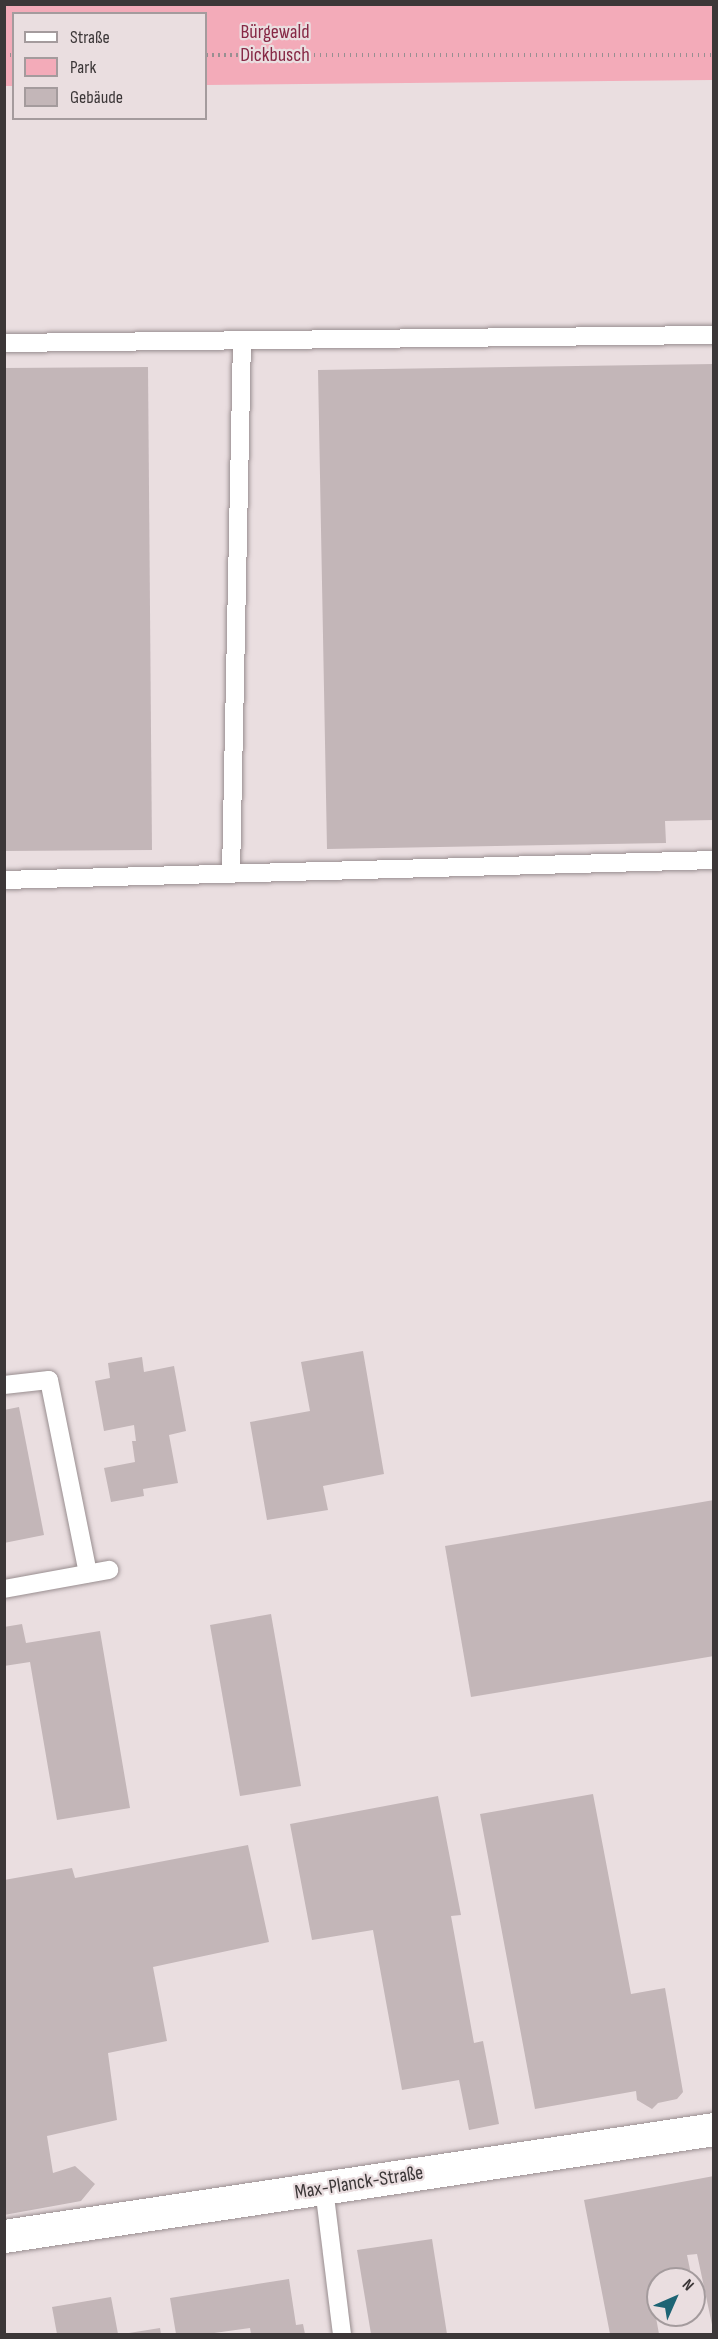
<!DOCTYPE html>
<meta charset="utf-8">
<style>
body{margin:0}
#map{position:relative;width:718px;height:2339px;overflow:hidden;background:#eadee0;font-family:"Sofia Sans Condensed",sans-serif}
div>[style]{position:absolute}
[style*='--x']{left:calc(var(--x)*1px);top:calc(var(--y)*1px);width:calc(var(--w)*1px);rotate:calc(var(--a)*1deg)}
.green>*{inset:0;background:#f3abb9}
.building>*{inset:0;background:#c3b6b8}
.path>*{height:4px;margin-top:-2px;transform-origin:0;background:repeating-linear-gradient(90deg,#988f91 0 1.5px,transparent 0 6px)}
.roads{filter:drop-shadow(0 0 2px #998e90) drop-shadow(0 0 2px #998e90)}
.lane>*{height:18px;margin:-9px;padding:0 9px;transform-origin:9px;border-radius:9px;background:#fff}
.street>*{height:33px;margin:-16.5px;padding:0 16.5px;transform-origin:16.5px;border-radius:16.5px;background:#fff}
span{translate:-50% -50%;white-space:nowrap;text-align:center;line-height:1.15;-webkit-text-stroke:4.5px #eadee0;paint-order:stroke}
.park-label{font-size:20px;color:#862845}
.street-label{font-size:20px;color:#3c3738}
.frame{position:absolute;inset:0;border:6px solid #3c3738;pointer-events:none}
.legend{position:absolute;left:12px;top:12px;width:195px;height:108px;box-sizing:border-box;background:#eadee0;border:2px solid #a49b9d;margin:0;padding:8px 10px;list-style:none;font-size:18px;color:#3c3738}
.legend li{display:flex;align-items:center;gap:12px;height:30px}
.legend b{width:30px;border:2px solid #a49b9d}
.north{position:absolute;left:646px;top:2267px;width:60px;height:60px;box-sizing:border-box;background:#eadee0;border:2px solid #a49b9d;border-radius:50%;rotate:45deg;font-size:16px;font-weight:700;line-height:24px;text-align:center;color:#3c3738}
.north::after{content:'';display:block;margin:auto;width:21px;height:27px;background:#1d6474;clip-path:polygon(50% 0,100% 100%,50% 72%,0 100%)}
</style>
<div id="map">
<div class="green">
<i style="clip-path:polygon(4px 5px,713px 5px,713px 80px,206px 85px,206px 14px,14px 14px,13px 86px,5px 86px)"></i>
</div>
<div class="building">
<i style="clip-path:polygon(714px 364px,714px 820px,665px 821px,666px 843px,327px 849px,318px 370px)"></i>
<i style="clip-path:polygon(148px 367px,152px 850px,4px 851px,4px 368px)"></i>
<i style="clip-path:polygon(363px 1351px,384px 1474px,323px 1486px,328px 1510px,267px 1520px,250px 1422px,310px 1411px,301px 1362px)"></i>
<i style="clip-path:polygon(142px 1357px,144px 1372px,174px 1366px,186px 1431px,169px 1435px,178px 1483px,143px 1489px,144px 1496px,111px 1502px,104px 1468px,135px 1462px,132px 1441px,136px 1441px,134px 1425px,104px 1431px,95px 1381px,110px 1378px,108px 1363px)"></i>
<i style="clip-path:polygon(19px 1407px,44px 1535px,4px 1543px,4px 1410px)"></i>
<i style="clip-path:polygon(714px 1500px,714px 1656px,471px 1697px,445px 1546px)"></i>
<i style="clip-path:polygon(271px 1614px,301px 1786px,240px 1796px,210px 1625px)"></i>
<i style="clip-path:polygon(22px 1624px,26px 1643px,100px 1631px,130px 1808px,57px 1820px,30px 1662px,4px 1666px,4px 1627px)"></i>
<i style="clip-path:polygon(593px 1794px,631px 1994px,665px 1988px,683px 2092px,677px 2099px,658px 2103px,652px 2109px,637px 2100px,636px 2091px,535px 2109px,480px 1814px)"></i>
<i style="clip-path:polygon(438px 1796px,461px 1915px,451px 1916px,474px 2043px,483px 2041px,499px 2124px,469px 2130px,459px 2080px,402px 2090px,373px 1930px,312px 1940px,290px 1824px)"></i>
<i style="clip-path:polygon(248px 1845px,269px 1942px,153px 1967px,167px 2041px,108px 2053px,117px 2120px,47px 2136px,53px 2173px,75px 2166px,95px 2184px,81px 2201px,4px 2215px,4px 1880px,72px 1868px,75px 1878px)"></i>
<i style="clip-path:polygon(714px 2176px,714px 2334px,697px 2254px,687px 2255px,692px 2279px,658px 2279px,658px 2289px,651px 2290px,659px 2334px,610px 2334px,584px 2200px)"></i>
<i style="clip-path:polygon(432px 2239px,447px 2334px,371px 2334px,357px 2250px)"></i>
<i style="clip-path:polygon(289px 2279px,296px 2325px,303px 2324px,305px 2334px,251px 2334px,250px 2328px,207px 2334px,176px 2334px,170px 2298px)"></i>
<i style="clip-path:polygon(111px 2297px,118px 2334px,57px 2334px,52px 2307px)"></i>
<i style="clip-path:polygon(160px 2328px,161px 2334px,129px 2334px,129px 2333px)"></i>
</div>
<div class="path">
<i style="--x:4;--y:55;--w:10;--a:0"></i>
<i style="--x:206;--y:55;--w:508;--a:0"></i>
</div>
<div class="roads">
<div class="lane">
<i style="--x:4;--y:343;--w:710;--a:-0.65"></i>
<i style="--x:231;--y:873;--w:532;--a:-88.82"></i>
<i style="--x:4;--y:880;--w:710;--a:-1.61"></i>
<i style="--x:4;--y:1385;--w:45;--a:-6.3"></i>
<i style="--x:49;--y:1380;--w:197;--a:78.6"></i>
<i style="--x:4;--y:1589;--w:107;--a:-10.3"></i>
<i style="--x:324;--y:2188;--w:147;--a:83"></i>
</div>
<div class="street">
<i style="--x:4;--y:2236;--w:718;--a:-8.57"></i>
</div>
</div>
<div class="park-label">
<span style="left:275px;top:44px">Bürgewald<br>Dickbusch</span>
</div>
<div class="street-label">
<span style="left:359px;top:2183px;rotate:-9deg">Max-Planck-Straße</span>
</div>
<div class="frame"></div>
<ul class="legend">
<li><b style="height:8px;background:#fff"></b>Straße</li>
<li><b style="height:16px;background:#f3abb9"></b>Park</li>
<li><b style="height:16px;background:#c3b6b8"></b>Gebäude</li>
</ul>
<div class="north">N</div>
</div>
